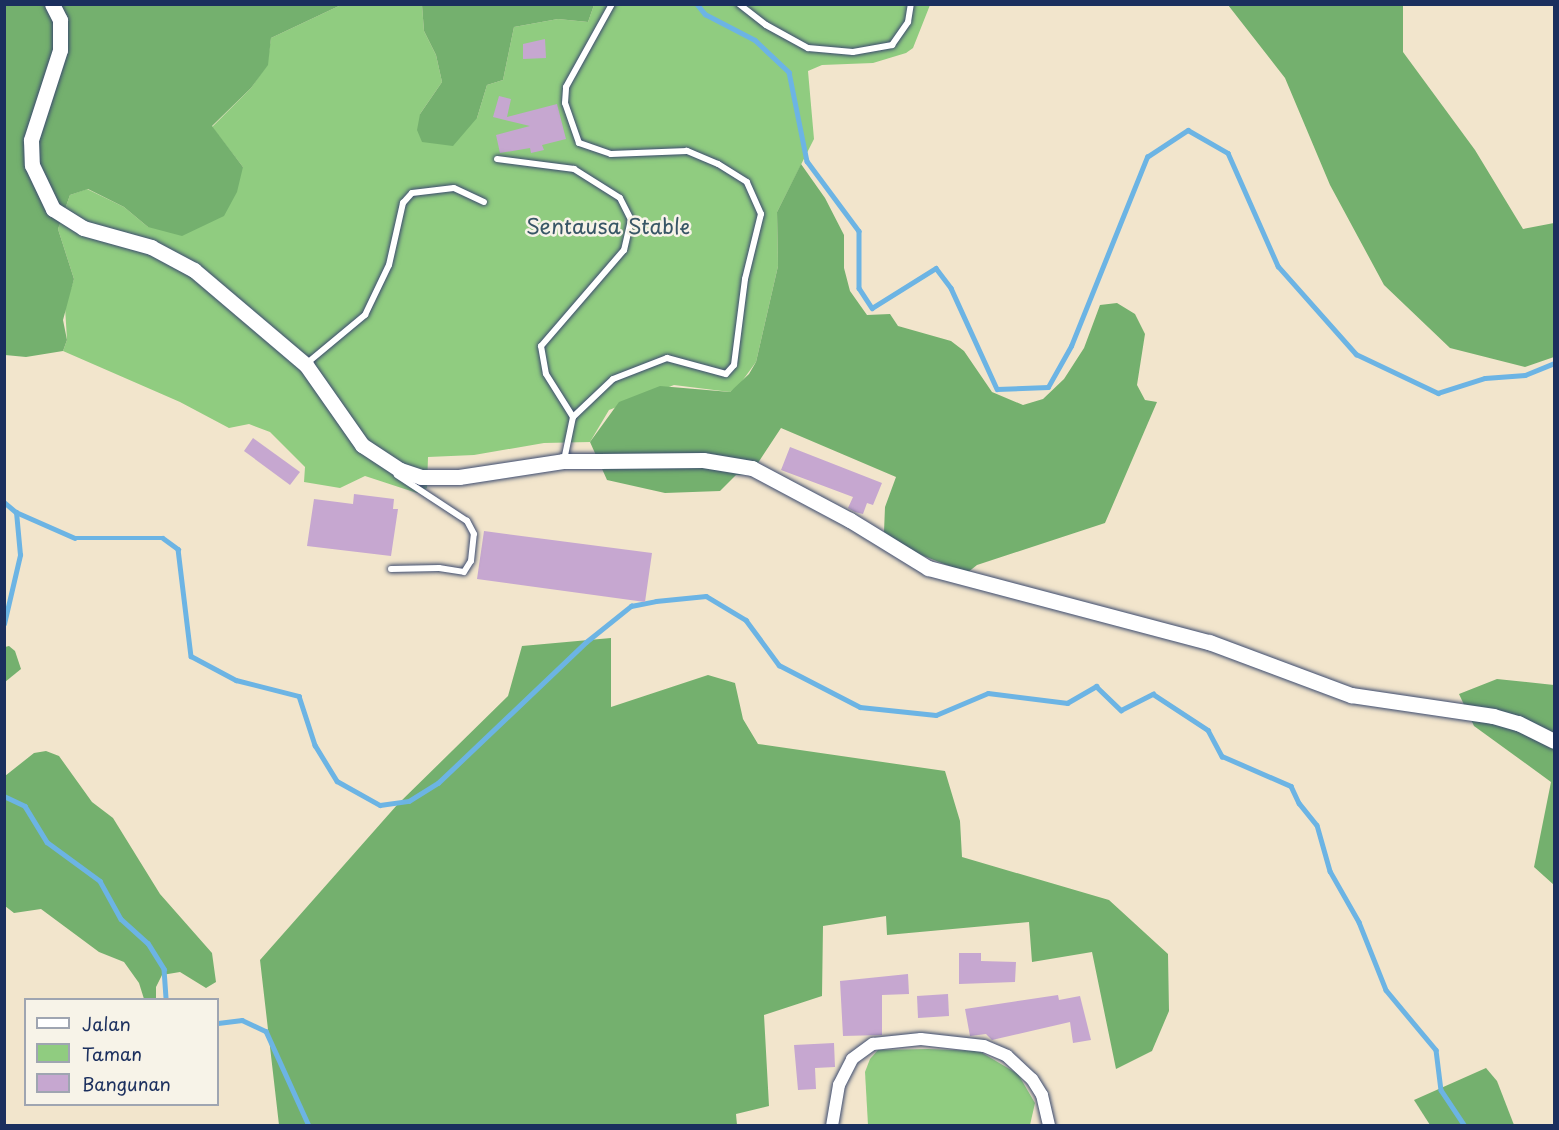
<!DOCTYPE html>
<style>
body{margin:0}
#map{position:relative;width:1559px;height:1130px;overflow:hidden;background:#f2e5cc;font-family:"Playpen Sans",sans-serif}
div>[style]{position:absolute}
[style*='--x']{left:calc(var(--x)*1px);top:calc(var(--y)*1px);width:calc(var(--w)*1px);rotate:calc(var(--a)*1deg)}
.green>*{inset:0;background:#90cc80}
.forest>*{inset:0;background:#74b06e}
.stream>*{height:4.5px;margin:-2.25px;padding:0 2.25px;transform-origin:2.25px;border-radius:2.25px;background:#6cb4e4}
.building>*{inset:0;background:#c6a7d0}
.roads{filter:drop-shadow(0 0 2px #3b4a6e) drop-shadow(0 0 2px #3b4a6e)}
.service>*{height:6px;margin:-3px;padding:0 3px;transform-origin:3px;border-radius:3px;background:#fff}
.minor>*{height:12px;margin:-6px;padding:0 6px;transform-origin:6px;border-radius:6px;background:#fff}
.tertiary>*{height:15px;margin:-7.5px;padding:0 7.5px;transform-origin:7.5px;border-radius:7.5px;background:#fff}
span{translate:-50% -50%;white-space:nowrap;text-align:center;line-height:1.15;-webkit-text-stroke:5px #f7f3e8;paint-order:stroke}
.park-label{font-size:21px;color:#385666}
.frame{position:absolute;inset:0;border:6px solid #1b2f5e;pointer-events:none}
.legend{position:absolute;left:24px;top:998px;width:195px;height:108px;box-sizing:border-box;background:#f7f3e8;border:2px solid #9fa5b1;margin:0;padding:8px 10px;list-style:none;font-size:18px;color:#1b2f5e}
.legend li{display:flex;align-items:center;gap:12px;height:30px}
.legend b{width:30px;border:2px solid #9fa5b1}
</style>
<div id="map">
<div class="green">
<i style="clip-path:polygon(341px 5px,422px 5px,424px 31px,436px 55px,442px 82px,420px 114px,477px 118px,487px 85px,503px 80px,514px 27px,558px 19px,588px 22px,594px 5px,930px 5px,913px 48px,906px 53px,873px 63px,822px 65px,808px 71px,814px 139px,777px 212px,778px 266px,756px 362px,740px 384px,730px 392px,674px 385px,609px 410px,590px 442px,544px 443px,474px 455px,428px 457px,427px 488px,417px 493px,365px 476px,340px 488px,304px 482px,305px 467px,270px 432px,249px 424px,229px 428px,180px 402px,63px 351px,67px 340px,65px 307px,74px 279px,58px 229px,70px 195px,87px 189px,124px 207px,148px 227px,243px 167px,212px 127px,251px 88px,267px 65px,271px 38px)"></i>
<i style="clip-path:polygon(928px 1049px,979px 1051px,1018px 1074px,1035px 1103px,1030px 1125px,868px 1125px,865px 1072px,870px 1059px,878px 1050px)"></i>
</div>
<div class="forest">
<i style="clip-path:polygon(5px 5px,341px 5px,271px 38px,268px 65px,251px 88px,212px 126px,243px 167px,237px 192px,224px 216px,182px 236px,148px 227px,124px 207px,88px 189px,70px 195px,58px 229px,74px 279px,63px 320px,67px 340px,63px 351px,26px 357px,5px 355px)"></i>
<i style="clip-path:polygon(422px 5px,422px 4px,594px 5px,588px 22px,558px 19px,514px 27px,503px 80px,487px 85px,477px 118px,453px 146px,422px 142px,417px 130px,420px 114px,442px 82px,436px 55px,424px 31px)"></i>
<i style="clip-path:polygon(1228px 5px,1403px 5px,1403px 52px,1475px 150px,1523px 229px,1554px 223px,1554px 357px,1525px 367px,1450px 348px,1384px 285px,1330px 185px,1285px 78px)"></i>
<i style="clip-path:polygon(801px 164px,825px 198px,844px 235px,844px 268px,850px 291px,867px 315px,890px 314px,898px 326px,951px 341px,964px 351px,992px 392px,1023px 405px,1043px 399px,1064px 379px,1084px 348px,1100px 305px,1117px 303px,1135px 314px,1145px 334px,1137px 385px,1145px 400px,1157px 402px,1105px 523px,977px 565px,967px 573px,916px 553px,884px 532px,885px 507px,896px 477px,781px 428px,750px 475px,736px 475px,720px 491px,665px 493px,607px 480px,590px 442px,619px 402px,660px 386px,730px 392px,749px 374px,756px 362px,778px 266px,777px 212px)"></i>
<i style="clip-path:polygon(611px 638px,611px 707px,708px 675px,735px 683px,743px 719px,758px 744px,945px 771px,960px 821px,962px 857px,1109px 900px,1168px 954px,1169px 1011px,1152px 1051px,1116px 1069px,1092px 952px,1032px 962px,1029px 922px,887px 935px,886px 916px,823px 926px,822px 996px,764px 1015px,769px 1106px,736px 1114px,737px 1125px,279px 1125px,260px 960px,397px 805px,508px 696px,522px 646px)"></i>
<i style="clip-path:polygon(9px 646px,15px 651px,21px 669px,5px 682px,5px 647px)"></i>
<i style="clip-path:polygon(1497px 679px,1554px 685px,1554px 885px,1534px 867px,1551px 782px,1474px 726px,1459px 694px)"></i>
<i style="clip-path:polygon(46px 751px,59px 756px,92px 802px,113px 818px,160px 894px,212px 953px,216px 982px,206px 988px,180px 972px,162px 975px,156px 987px,156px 999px,144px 999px,139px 983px,124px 962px,99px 952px,41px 909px,14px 913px,5px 906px,5px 776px,34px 753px)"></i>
<i style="clip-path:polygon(1486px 1068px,1497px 1081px,1514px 1125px,1430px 1125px,1414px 1100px)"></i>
</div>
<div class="stream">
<i style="--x:697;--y:4;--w:13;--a:51"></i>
<i style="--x:705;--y:14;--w:56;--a:27.5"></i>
<i style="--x:755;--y:40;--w:47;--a:43.3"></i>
<i style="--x:789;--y:72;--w:91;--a:78.6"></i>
<i style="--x:807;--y:161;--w:87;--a:53.4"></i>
<i style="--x:859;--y:231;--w:57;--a:90"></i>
<i style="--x:859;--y:288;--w:24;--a:57"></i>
<i style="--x:872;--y:308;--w:75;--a:-32"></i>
<i style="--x:936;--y:268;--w:25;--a:53"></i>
<i style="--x:951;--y:288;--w:111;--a:65.5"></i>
<i style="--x:997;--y:389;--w:51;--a:-2.2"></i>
<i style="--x:1048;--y:387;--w:47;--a:-60.7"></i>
<i style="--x:1071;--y:346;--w:204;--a:-68.1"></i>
<i style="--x:1147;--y:157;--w:49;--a:-33.4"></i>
<i style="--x:1188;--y:130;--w:46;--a:29.9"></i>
<i style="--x:1228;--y:153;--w:124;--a:66.1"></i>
<i style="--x:1278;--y:266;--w:118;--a:48.4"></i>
<i style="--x:1356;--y:354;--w:91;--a:25.4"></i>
<i style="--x:1438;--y:393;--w:49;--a:-17.7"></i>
<i style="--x:1485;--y:378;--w:40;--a:-4.3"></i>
<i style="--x:1525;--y:375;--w:31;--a:-22"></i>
<i style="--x:4;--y:502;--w:16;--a:40"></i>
<i style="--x:16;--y:512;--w:64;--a:23.8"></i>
<i style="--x:75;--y:538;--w:88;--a:0"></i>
<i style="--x:163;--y:538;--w:19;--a:36"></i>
<i style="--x:178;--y:549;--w:108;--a:83.1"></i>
<i style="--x:191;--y:656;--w:51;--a:28.1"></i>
<i style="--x:236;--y:680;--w:65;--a:14.3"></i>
<i style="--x:299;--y:696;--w:52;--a:71.9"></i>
<i style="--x:315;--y:745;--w:42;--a:58.6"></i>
<i style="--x:337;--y:781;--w:49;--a:29.2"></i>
<i style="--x:380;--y:805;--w:29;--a:-8"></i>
<i style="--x:409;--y:801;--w:34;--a:-32"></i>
<i style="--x:438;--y:783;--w:204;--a:-43.6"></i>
<i style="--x:586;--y:642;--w:58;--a:-38.7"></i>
<i style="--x:631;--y:606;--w:25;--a:-11"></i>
<i style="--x:656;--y:601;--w:50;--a:-5.7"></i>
<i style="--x:706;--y:596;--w:47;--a:31"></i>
<i style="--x:746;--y:620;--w:56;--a:53.7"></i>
<i style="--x:779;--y:665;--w:91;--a:27.4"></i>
<i style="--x:860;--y:707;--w:76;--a:6"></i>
<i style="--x:936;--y:715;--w:56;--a:-22.9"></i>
<i style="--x:988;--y:693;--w:80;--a:7.2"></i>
<i style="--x:1067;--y:703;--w:34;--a:-30"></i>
<i style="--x:1096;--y:686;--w:35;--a:44"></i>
<i style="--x:1121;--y:710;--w:36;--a:-27"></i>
<i style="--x:1153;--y:694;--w:66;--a:33.2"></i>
<i style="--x:1208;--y:730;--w:30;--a:62"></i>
<i style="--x:1222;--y:756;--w:75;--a:23.5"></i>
<i style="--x:1291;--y:786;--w:19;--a:65"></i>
<i style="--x:1299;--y:803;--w:28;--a:51"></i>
<i style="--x:1317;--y:825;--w:48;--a:74.2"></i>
<i style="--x:1330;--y:871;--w:59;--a:60.4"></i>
<i style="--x:1359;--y:922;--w:73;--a:68.3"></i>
<i style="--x:1386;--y:990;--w:78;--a:50.2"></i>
<i style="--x:1436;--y:1050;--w:40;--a:82.9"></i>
<i style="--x:1441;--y:1090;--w:43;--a:56.3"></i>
<i style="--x:4;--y:624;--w:71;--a:-76.9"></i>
<i style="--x:20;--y:555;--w:43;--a:-95.3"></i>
<i style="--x:4;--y:796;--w:23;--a:25"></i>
<i style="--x:25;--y:806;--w:42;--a:58.6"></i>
<i style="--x:47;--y:842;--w:66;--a:36.3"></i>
<i style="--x:100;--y:881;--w:43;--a:61.1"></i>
<i style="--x:121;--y:919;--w:36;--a:42"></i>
<i style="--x:148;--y:943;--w:31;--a:58"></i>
<i style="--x:164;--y:969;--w:31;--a:86"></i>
<i style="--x:218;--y:1023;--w:24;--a:-7"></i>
<i style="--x:242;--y:1020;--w:26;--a:25"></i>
<i style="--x:266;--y:1031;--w:104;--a:65.6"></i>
</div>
<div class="building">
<i style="clip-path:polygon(545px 39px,546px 58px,523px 59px,523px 44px)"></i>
<i style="clip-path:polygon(499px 96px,511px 99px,507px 117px,557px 104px,566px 139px,542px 145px,544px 150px,531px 153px,530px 148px,500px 153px,496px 135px,530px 126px,493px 117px)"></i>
<i style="clip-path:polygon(253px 438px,300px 472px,290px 485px,244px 451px)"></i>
<i style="clip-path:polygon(790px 447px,882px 483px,873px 505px,867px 503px,863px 514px,855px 512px,848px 508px,853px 497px,781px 470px)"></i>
<i style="clip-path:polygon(354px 494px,394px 499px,393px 509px,398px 509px,391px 556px,307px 546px,314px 499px,353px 504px)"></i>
<i style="clip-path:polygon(484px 531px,652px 553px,645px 602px,477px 579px)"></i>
<i style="clip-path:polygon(959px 953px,981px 953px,981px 961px,1016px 962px,1015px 982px,959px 984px)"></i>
<i style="clip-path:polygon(908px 974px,909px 994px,882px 995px,882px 1035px,843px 1036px,840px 981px)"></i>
<i style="clip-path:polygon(948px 994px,949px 1016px,918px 1018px,917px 996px)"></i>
<i style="clip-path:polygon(1058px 995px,1059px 1000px,1080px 996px,1091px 1040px,1073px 1043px,1070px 1022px,992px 1040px,986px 1034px,970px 1036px,965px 1009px)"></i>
<i style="clip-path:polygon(834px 1043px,835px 1067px,815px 1068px,816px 1089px,798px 1090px,794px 1045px)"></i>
</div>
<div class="roads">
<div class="service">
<i style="--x:739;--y:4;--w:34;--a:38"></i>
<i style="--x:766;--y:25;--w:48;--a:28.7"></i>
<i style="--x:808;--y:48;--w:45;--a:5.1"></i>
<i style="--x:853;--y:52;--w:40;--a:-10"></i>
<i style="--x:892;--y:45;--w:28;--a:-55"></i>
<i style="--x:908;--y:22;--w:18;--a:-81"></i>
<i style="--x:497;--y:159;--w:78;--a:7.4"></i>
<i style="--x:574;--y:169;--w:54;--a:32.2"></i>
<i style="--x:620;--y:198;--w:25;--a:63"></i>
<i style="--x:631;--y:220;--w:31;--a:103"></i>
<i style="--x:624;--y:250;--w:127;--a:130.8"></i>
<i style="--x:541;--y:346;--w:28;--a:80"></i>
<i style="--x:546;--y:374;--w:51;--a:57.9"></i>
<i style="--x:573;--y:417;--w:44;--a:101.8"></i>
<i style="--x:306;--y:364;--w:77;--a:-39.7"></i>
<i style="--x:365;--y:315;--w:55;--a:-64.4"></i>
<i style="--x:389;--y:265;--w:64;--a:-77.3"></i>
<i style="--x:403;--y:203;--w:13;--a:-48"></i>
<i style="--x:412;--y:193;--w:42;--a:-6.8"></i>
<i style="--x:454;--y:188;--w:33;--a:25"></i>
<i style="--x:573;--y:417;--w:55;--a:-43.5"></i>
<i style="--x:613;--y:379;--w:58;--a:-21.3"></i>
<i style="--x:667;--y:358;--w:61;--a:15.2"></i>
<i style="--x:726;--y:374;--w:12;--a:-48"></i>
<i style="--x:734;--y:365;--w:87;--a:-82.7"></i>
<i style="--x:745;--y:279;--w:67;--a:-76.2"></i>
<i style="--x:761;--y:214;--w:35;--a:-114"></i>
<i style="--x:747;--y:182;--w:34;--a:-148"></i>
<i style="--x:718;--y:164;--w:34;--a:-157"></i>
<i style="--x:687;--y:151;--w:76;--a:177.7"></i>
<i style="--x:611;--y:154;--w:34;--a:-161"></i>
<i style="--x:579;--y:143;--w:42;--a:-109.3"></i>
<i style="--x:565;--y:103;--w:16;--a:-86"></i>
<i style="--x:566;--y:87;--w:95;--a:-61"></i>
<i style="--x:391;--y:569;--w:48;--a:-1.2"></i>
<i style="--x:439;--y:568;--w:25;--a:9"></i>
<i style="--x:464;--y:572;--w:13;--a:-58"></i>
<i style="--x:471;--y:561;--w:27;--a:-84"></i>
<i style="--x:474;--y:534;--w:15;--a:-118"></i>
<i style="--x:467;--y:521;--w:84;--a:-146.7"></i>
</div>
<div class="minor">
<i style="--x:832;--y:1126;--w:42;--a:-80.3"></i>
<i style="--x:839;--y:1085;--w:29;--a:-63"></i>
<i style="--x:852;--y:1059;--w:26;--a:-36"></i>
<i style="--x:873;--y:1044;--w:48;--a:-5.9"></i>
<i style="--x:921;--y:1039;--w:63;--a:6.3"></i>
<i style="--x:984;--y:1046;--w:25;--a:23"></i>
<i style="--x:1007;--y:1056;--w:34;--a:43"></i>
<i style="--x:1032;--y:1079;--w:19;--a:58"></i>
<i style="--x:1042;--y:1095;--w:32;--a:77"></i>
</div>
<div class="tertiary">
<i style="--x:52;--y:4;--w:18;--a:63"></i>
<i style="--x:60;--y:20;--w:30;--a:90"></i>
<i style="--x:60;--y:50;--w:95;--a:107.9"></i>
<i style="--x:31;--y:140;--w:25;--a:88"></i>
<i style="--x:32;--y:165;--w:49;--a:64.5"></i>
<i style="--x:53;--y:209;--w:36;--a:32"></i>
<i style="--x:83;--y:228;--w:71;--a:15.6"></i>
<i style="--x:151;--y:247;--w:49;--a:28.1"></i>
<i style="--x:194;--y:270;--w:147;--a:40.3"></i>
<i style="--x:306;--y:365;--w:98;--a:55"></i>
<i style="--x:362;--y:445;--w:45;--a:33.3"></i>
<i style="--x:400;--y:470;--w:22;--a:18"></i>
<i style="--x:421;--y:477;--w:38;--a:0"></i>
<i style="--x:459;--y:477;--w:105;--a:-8.7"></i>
<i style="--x:563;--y:461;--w:37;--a:0"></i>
<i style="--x:600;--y:461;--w:103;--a:-0.6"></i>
<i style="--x:703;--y:460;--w:50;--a:9.3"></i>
<i style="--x:752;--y:468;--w:111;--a:28"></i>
<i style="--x:850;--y:520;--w:92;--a:31.6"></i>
<i style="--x:928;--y:568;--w:291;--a:14.8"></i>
<i style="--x:1209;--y:642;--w:152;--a:20.5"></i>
<i style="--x:1351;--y:695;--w:144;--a:8.4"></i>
<i style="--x:1493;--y:716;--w:26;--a:16"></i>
<i style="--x:1518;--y:723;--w:40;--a:26.6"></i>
</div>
</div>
<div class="park-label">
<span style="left:608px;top:225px">Sentausa Stable</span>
</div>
<div class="frame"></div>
<ul class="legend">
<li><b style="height:8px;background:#fff"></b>Jalan</li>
<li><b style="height:16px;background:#90cc80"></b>Taman</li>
<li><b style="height:16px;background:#c6a7d0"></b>Bangunan</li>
</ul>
</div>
